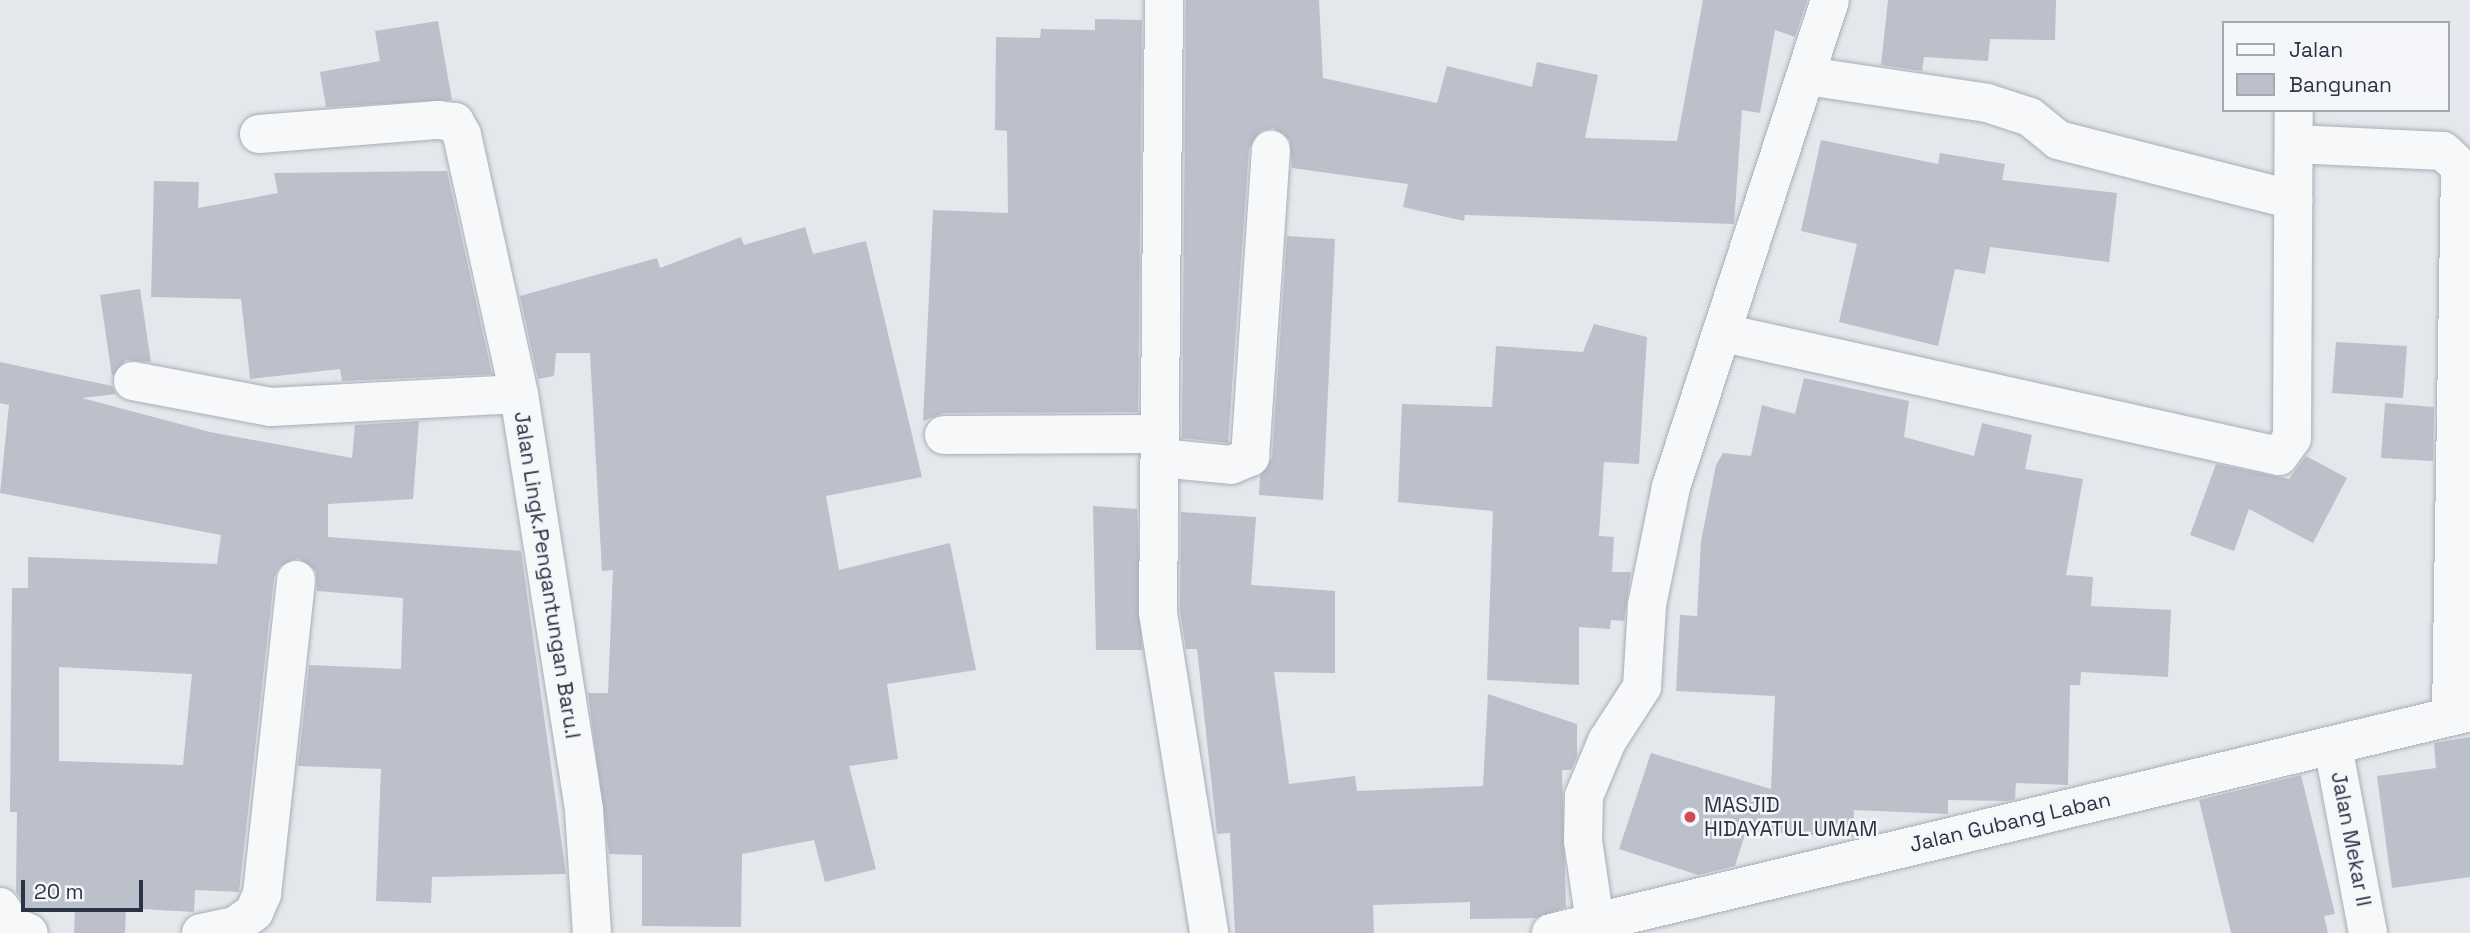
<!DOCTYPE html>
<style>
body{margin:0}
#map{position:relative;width:2470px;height:933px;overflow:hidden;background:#e4e7ec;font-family:"Space Grotesk",sans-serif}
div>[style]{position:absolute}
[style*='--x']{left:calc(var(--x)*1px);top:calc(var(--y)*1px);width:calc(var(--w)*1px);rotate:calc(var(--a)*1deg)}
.building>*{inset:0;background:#bbc0ca}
.roads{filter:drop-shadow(0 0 2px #a9aeb7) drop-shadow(0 0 2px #a9aeb7)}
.minor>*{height:38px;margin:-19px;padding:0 19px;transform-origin:19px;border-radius:19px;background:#f7f8fa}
.dots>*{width:19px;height:19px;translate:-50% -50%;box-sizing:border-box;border:4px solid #f4f6f9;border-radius:50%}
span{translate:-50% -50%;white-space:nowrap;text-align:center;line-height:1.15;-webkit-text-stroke:5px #f4f6f9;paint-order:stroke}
.street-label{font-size:21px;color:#2b3445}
.poi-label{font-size:21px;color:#2b3445}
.left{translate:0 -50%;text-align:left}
.legend{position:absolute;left:2222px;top:21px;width:228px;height:91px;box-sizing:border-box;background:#f4f6f9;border:2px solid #a4a8b1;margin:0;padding:9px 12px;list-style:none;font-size:21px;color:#2b3445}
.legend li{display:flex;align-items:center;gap:14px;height:35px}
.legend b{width:35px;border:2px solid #a4a8b1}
.scale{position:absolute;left:21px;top:880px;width:122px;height:32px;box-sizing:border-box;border:4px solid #2b3445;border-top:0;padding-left:9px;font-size:21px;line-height:24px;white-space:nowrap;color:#2b3445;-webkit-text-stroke:5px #f4f6f9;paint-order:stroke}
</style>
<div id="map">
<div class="building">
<i style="clip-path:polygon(1186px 0,1319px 0,1323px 78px,1437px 103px,1447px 66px,1532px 87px,1537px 62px,1598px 75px,1585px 138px,1677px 141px,1703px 0,1807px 0,1795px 37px,1775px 30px,1760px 113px,1742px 110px,1734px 224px,1465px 215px,1464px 221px,1403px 207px,1408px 184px,1292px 168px,1290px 140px,1273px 128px,1261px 131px,1249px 149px,1228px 443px,1182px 438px)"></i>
<i style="clip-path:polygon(1888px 0,2056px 0,2055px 40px,1990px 39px,1988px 61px,1924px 57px,1922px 71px,1881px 65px)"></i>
<i style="clip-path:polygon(1095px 19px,1142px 20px,1138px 412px,944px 413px,923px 421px,933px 210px,1008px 213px,1007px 131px,995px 130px,996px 37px,1040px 38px,1041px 29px,1095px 30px)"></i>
<i style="clip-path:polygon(438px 21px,452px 100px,326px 107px,320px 72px,380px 61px,375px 31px)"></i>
<i style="clip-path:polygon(1821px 140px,1938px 164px,1940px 153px,2005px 164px,2002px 180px,2117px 193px,2109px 262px,1990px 247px,1985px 274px,1955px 269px,1938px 346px,1839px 322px,1857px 244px,1801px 231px)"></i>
<i style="clip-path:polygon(447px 171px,492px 374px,342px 381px,340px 369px,250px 379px,241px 299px,151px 297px,154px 181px,199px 182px,198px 208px,278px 193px,274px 173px)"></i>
<i style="clip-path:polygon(805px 227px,813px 254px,866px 241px,922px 477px,826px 496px,839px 570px,950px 543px,976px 670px,887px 684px,898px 759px,849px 766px,876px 869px,825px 882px,814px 840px,742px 854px,741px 927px,642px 926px,642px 855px,609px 854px,588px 693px,608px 693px,613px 570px,602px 571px,590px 353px,556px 353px,554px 376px,538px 379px,520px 296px,657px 258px,660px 268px,741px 237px,744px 245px)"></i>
<i style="clip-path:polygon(1287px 236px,1335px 239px,1323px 500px,1259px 495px,1260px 476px,1272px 458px)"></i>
<i style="clip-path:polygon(140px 289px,151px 362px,126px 360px,112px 376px,100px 295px)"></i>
<i style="clip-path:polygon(1594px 324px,1647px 337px,1639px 464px,1604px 462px,1599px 536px,1614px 537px,1612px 572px,1631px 572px,1624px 621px,1611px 620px,1610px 629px,1579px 627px,1579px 685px,1487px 680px,1493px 511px,1398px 502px,1402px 404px,1492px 407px,1496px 346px,1583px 352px)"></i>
<i style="clip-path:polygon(2336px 342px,2407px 346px,2403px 398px,2332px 393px)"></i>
<i style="clip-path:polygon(evenodd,0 362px,112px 386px,116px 394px,82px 398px,210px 432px,352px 458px,355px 425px,419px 421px,413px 499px,328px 504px,328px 537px,521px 551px,566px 874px,432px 877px,431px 903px,376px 901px,381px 769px,298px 766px,309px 665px,401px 669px,403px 598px,317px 591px,316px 571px,298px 558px,279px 567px,274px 578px,239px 892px,195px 890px,194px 912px,126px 908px,125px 933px,74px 933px,75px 909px,27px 908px,16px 892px,17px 812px,10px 812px,12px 588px,28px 588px,28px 557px,217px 564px,221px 535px,0 493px,9px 405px,0 403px,0 362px,59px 667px,192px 674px,183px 765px,59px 761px,59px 667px)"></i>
<i style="clip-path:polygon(1804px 378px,1909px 401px,1904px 437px,1974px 456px,1982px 423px,2032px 435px,2025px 469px,2083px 479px,2066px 575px,2093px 577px,2091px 606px,2171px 610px,2168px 677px,2081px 672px,2080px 685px,2070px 685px,2068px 785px,2016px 783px,2015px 799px,2007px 801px,1948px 800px,1948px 814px,1854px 810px,1853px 837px,1746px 831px,1735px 866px,1698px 875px,1619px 849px,1651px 753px,1771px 789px,1775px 696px,1676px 691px,1680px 615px,1697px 616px,1701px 541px,1716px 465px,1723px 453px,1751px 456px,1762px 405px,1795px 414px)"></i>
<i style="clip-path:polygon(2385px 403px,2434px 407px,2433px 461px,2381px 458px)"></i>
<i style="clip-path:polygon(2306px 456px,2347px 478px,2313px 543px,2249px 509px,2234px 551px,2190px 535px,2216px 464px,2289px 479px)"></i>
<i style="clip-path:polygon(1093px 506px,1137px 509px,1142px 650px,1096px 650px)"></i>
<i style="clip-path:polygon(1181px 512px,1256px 517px,1251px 585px,1335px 591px,1335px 673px,1274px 672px,1289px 784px,1355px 776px,1357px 791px,1483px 786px,1488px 694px,1577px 724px,1577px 757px,1571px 770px,1562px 770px,1566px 907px,1536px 918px,1470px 919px,1470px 902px,1373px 905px,1374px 933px,1235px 933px,1230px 833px,1217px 834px,1197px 649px,1186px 649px,1180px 611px)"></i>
<i style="clip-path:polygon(2470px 737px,2470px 877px,2392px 888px,2377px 776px,2436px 768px,2434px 743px)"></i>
<i style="clip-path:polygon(2301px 775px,2335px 914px,2324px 916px,2328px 933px,2231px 933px,2199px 800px)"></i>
</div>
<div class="roads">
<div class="minor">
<i style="--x:1164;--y:0;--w:613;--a:90.56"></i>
<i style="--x:1158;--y:613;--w:324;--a:80.9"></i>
<i style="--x:1807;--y:76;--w:182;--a:8.5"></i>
<i style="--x:1987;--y:103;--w:45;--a:18"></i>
<i style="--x:2030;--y:117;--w:36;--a:39"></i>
<i style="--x:2058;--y:140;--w:243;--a:14.3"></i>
<i style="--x:259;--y:134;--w:180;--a:-4.5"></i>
<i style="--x:438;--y:120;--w:17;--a:7"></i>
<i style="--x:455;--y:122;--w:15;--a:62"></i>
<i style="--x:462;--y:135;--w:265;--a:77.6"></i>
<i style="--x:519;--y:394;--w:421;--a:81.1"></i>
<i style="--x:584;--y:810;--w:123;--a:86.3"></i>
<i style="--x:2294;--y:144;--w:149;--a:2.7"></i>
<i style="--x:2443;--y:151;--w:23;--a:43"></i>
<i style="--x:2460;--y:167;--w:549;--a:90.94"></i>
<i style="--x:1724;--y:333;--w:568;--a:12.5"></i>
<i style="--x:2279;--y:456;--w:22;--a:-54"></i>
<i style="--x:2292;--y:438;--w:328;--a:-89.7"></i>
<i style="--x:133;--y:381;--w:140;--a:10.7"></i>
<i style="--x:271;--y:407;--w:248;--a:-3"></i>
<i style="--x:944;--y:435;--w:214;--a:-0.3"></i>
<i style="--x:1160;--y:458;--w:71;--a:5.6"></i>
<i style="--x:1231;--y:465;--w:21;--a:-23"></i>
<i style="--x:1250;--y:457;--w:308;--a:-86.1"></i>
<i style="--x:2333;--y:746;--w:190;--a:79.4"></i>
<i style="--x:0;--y:907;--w:23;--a:56"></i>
<i style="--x:13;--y:926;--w:17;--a:24"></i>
<i style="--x:1595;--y:922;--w:82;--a:-98.4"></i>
<i style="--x:1583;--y:841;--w:45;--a:-88.7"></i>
<i style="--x:1584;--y:796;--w:60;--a:-67.3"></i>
<i style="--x:1607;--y:741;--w:64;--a:-57.1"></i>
<i style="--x:1642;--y:687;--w:82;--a:-86.5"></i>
<i style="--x:1647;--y:605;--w:120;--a:-78.5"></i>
<i style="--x:1671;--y:487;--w:512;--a:-71.92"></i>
<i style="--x:201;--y:933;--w:35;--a:-12"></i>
<i style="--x:235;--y:926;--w:24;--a:-36"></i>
<i style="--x:254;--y:912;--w:20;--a:-66"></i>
<i style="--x:262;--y:894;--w:316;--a:-83.8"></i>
<i style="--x:1551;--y:933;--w:945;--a:-13.52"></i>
</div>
</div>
<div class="dots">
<i style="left:1690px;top:817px;background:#d1495b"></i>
</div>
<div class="street-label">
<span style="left:547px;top:575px;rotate:81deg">Jalan Lingk.Pengantungan Baru.I</span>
<span style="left:2010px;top:822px;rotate:-13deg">Jalan Gubang Laban</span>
<span style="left:2351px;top:839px;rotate:79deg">Jalan Mekar II</span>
</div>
<div class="poi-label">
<span class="left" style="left:1704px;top:817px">MASJID<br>HIDAYATUL UMAM</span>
</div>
<ul class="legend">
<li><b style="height:9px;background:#f7f8fa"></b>Jalan</li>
<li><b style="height:19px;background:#bbc0ca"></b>Bangunan</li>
</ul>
<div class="scale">20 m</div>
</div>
